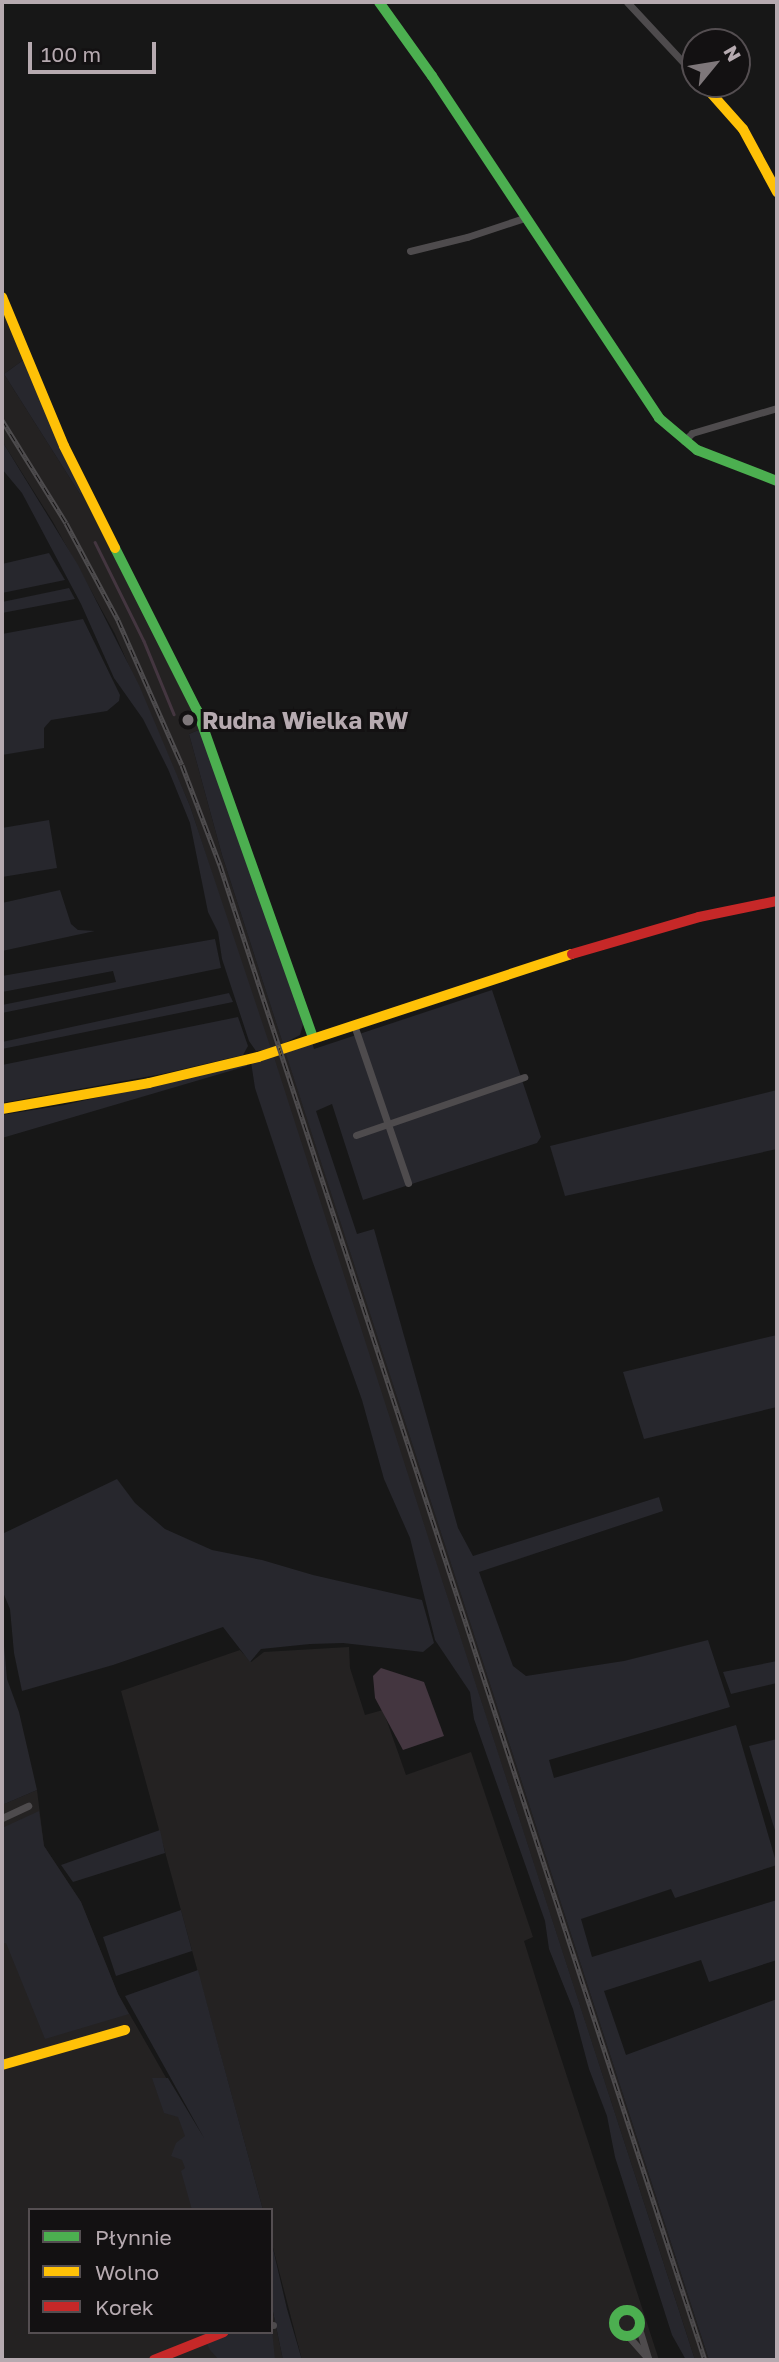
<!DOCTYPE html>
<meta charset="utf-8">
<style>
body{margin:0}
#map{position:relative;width:779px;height:2362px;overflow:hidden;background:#171717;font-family:"Golos Text",sans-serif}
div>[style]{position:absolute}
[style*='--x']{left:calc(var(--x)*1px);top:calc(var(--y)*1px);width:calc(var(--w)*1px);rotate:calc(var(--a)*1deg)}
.built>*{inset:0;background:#242222}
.green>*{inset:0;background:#27272d}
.water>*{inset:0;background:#443640}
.stream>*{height:2.5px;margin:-1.25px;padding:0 1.25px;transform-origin:1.25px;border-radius:1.25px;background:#443640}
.street>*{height:7px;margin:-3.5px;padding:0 3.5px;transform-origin:3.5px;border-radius:3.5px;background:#4e4b4d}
.fast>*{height:10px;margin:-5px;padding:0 5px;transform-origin:5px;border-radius:5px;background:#4caf50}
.fast>.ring{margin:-5px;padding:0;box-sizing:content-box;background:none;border:10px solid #4caf50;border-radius:50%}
.slow>*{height:10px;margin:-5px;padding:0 5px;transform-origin:5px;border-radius:5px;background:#ffc107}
.jam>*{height:10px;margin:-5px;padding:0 5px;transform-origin:5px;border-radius:5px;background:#c62828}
.rail>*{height:5px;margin-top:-2.5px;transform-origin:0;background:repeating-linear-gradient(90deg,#131112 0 8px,#4e4c4e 0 16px);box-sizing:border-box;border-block:2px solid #4e4c4e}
.dots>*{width:19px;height:19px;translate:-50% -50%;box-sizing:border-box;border:4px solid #131112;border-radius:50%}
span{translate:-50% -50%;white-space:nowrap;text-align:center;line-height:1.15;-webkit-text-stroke:6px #131112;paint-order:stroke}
.poi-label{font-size:24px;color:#b6aab0;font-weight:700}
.left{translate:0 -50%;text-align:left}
.frame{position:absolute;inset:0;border:4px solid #b6aab0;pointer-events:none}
.legend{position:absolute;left:28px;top:2208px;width:245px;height:126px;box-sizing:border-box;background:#131112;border:2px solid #544e51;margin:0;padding:9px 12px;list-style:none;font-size:21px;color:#b6aab0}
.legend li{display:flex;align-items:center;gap:14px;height:35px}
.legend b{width:35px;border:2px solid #544e51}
.north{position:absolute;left:681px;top:28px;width:70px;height:70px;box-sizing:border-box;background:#131112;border:2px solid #544e51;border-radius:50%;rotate:60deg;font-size:19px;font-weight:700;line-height:28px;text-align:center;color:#b6aab0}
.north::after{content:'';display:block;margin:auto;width:24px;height:32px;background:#7e777a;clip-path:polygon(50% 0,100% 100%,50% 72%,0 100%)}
.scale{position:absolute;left:28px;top:42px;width:128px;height:32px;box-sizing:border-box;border:4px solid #b6aab0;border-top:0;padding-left:9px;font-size:21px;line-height:24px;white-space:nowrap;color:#b6aab0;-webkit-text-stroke:5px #131112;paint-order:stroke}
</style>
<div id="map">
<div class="built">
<i style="clip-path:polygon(2px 303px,26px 358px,4px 374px,80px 494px,83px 493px,201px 729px,189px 734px,222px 855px,709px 2360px,695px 2360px,190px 806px,115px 634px,53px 522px,2px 441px)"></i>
<i style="clip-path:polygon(349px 1647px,350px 1668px,365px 1715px,383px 1710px,406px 1775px,471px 1752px,533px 1937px,524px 1941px,549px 2021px,659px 2360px,302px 2360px,271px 2240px,271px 2210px,263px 2210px,121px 1691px,240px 1650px,251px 1662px,264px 1652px)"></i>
<i style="clip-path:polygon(37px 1790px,44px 1846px,81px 1902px,118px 1994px,242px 2210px,30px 2210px,30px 2332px,271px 2332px,271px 2302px,283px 2360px,2px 2360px,2px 1805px)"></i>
</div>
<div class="green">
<i style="clip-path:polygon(26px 358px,83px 493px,80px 494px,4px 374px)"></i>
<i style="clip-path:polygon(2px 441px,78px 565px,139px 685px,190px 806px,271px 1049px,256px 1051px,249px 1041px,222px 959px,218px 932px,208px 912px,190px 823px,168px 769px,143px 719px,114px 678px,81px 604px,22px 493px,2px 469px)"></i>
<i style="clip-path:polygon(49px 553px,65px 580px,2px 593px,2px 564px)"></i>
<i style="clip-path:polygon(69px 588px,75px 599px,2px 613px,2px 602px)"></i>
<i style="clip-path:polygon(83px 619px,120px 695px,119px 701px,107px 711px,51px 720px,44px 728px,44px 748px,2px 755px,2px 634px)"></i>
<i style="clip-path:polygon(201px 729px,304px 1021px,300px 1035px,283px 1044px,222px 855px,189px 734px)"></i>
<i style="clip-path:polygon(49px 820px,57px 868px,2px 877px,2px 828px)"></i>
<i style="clip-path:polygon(60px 890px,71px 924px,78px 930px,95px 931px,2px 951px,2px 903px)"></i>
<i style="clip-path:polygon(215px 939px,221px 968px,2px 1013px,2px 1005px,116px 982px,113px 971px,2px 992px,2px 976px)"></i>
<i style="clip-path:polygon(492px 990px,541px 1137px,537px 1143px,363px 1200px,332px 1104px,316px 1111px,357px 1234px,374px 1229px,458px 1528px,473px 1556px,659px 1497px,663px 1511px,479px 1572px,513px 1666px,526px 1676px,624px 1661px,708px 1640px,730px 1707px,549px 1760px,554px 1778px,736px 1725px,777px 1865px,675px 1898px,671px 1889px,581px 1919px,592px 1957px,777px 1900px,777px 1960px,709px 1982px,701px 1960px,604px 1991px,626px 2055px,777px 1999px,777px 2360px,709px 2360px,285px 1051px,312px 1042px,314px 1049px)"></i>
<i style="clip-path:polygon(229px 993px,233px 1002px,2px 1049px,2px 1042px)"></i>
<i style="clip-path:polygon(238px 1017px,248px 1046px,243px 1055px,162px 1074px,2px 1103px,2px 1065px)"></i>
<i style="clip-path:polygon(273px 1054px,431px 1546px,695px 2360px,686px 2360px,672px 2335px,615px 2157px,607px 2116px,589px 2069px,573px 2009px,549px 1949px,545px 1921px,474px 1719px,470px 1692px,435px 1640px,410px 1538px,384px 1479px,362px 1400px,312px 1260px,255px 1088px,251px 1062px)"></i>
<i style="clip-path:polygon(247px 1064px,247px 1066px,2px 1138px,2px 1115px,64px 1105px)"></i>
<i style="clip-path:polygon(777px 1090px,777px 1149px,565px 1196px,550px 1146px)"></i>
<i style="clip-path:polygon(777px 1335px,777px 1407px,644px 1439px,623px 1372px)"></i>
<i style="clip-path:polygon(117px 1479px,135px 1503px,165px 1529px,212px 1550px,262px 1560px,313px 1575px,422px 1600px,434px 1643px,423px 1652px,343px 1643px,310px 1644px,261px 1649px,250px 1662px,223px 1627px,113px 1665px,22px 1691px,14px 1653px,10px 1609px,2px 1590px,2px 1534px)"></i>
<i style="clip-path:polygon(2px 1623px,7px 1679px,19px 1712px,37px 1790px,2px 1805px)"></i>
<i style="clip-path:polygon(777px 1661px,777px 1683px,731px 1694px,723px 1672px)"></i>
<i style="clip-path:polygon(777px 1739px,777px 1837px,749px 1746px)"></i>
<i style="clip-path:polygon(39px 1811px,44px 1846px,81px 1902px,118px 1994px,129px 2014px,45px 2039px,6px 1943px,2px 1944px,2px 1828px)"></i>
<i style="clip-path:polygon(160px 1830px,165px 1853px,73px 1882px,61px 1865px)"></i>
<i style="clip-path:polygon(181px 1910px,192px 1951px,116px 1976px,103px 1937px)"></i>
<i style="clip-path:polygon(198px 1970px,210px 2015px,263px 2210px,192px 2210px,181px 2171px,185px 2168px,182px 2160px,171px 2156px,176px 2143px,185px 2136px,178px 2117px,164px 2113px,152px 2078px,168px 2078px,204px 2138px,125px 1996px)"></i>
<i style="clip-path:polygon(271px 2240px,287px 2309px,302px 2360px,283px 2360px,271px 2302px)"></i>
<i style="clip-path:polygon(271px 2319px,275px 2360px,219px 2360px,210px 2350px,201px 2332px,271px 2332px)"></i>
</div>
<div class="water">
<i style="clip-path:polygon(381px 1668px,424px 1682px,444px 1736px,403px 1750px,375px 1698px,373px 1676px)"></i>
</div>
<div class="stream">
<i style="--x:95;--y:542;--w:110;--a:63.7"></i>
<i style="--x:144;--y:641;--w:79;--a:67.7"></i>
</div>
<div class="street">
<i style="--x:627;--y:2;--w:100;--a:47"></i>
<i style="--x:410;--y:251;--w:59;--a:-13.8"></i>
<i style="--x:467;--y:237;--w:60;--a:-18.4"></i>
<i style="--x:684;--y:441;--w:11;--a:-45"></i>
<i style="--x:692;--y:433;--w:89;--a:-16.4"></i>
<i style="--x:354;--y:1025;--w:167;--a:71.1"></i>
<i style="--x:356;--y:1135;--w:178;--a:-19"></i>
<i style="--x:2;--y:1818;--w:29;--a:-25"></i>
<i style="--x:271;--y:2325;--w:2;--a:0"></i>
<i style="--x:628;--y:2336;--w:30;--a:48"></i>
<i style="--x:648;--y:2358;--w:30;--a:-107"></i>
</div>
<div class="fast">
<i style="--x:379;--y:2;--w:91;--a:54.4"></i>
<i style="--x:432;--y:76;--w:410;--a:56.4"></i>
<i style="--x:659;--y:418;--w:50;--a:40.1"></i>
<i style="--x:697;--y:450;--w:86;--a:21.2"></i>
<i style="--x:115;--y:548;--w:182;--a:63.2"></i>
<i style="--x:197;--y:710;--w:347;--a:70.5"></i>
<i class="ring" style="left:614px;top:2310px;width:16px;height:16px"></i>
</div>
<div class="slow">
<i style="--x:703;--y:84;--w:60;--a:48.4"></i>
<i style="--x:743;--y:129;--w:72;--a:61.6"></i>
<i style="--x:2;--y:297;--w:161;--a:67.4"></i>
<i style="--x:64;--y:446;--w:114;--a:63.4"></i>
<i style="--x:2;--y:1109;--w:149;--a:-10"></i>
<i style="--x:149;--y:1083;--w:112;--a:-13.4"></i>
<i style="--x:258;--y:1057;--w:330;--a:-18.2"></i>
<i style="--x:2;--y:2065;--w:128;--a:-15.9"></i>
</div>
<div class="jam">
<i style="--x:572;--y:954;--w:132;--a:-16.2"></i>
<i style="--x:699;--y:917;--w:80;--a:-11.6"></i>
<i style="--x:154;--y:2360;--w:75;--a:-21.8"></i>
</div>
<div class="rail">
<i style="--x:2;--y:420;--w:121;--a:58.1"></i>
<i style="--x:66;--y:523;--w:110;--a:61.8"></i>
<i style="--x:118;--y:620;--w:158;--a:66.2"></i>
<i style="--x:182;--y:765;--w:107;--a:69.2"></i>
<i style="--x:220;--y:865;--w:1572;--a:72.03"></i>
</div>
<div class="dots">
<i style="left:188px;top:720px;background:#7e777a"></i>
</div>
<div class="poi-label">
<span class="left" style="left:202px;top:720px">Rudna Wielka RW</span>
</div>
<div class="frame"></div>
<ul class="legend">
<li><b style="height:9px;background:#4caf50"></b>Płynnie</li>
<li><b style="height:9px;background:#ffc107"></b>Wolno</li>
<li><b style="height:9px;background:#c62828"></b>Korek</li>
</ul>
<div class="north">N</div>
<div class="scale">100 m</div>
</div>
